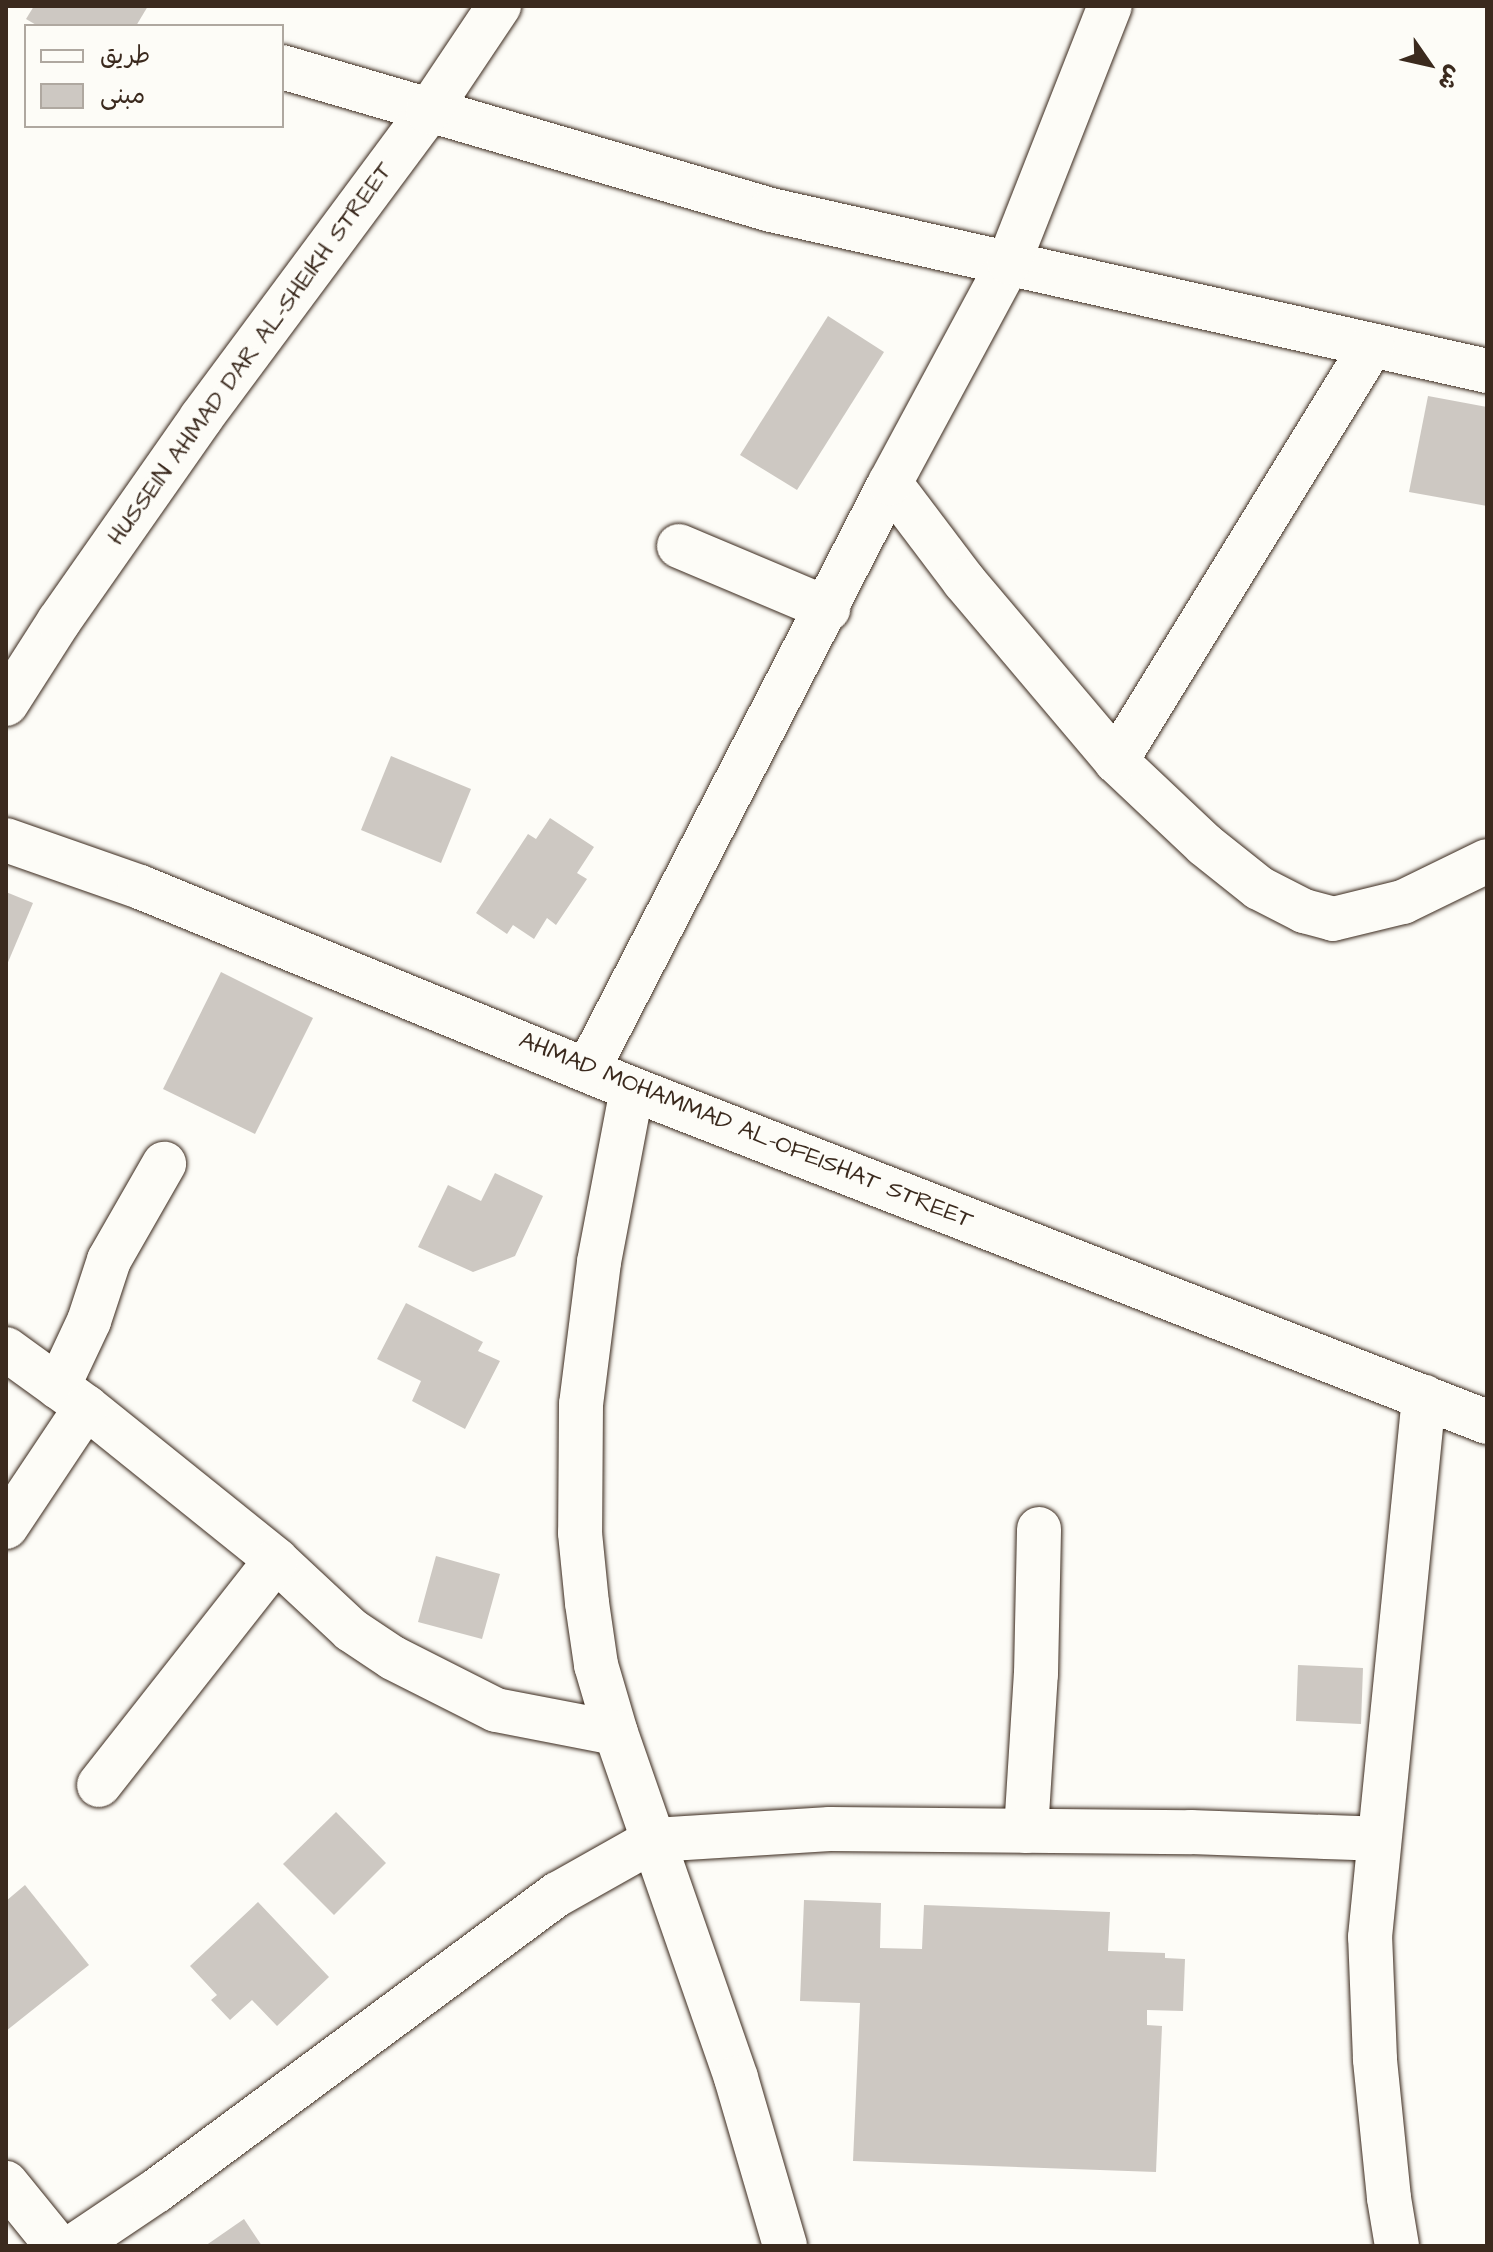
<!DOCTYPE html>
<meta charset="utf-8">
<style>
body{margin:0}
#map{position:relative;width:1493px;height:2252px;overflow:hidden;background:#fdfcf7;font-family:"Architects Daughter","Playpen Sans Arabic",sans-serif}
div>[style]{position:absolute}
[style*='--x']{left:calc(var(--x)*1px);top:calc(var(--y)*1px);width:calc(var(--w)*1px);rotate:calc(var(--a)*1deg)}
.building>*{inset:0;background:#cdc8c2}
.roads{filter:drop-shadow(0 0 2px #3b2a1e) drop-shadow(0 0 2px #3b2a1e)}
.minor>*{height:44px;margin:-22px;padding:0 22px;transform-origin:22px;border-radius:22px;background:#fdfcf7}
span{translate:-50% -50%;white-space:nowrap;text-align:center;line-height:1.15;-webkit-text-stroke:8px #fdfcf7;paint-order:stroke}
.street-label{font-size:24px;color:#3b2a1e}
.frame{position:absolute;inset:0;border:8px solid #3b2a1e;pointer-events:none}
.legend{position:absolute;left:24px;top:24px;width:260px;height:104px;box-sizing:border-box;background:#fdfcf7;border:2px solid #afa8a0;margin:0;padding:10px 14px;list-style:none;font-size:24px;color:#3b2a1e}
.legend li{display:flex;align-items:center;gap:16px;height:40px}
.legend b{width:40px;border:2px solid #afa8a0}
.north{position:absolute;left:1389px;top:24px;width:80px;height:80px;-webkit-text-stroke:6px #fdfcf7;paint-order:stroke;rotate:124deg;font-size:22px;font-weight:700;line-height:32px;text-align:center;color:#3b2a1e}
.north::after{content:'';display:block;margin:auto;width:28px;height:36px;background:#3b2a1e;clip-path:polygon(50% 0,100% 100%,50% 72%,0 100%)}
</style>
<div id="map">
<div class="building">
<i style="clip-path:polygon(34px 6px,148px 6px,136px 26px,38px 26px,26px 19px)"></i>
<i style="clip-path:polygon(828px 316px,884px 352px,797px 490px,740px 455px)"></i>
<i style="clip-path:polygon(1428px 396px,1487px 407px,1487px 506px,1409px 492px)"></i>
<i style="clip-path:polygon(391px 756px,471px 789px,441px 863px,361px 830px)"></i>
<i style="clip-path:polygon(550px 818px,594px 847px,577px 873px,587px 879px,556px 925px,547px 918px,534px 939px,513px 925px,507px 934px,476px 913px,528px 834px,536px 839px)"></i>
<i style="clip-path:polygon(6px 892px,33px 903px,6px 967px)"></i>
<i style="clip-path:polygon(221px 972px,313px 1018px,255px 1134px,163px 1089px)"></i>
<i style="clip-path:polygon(495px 1173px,543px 1196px,515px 1256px,473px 1272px,418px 1247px,448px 1185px,481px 1201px)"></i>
<i style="clip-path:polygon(406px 1303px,483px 1342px,478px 1351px,500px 1361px,465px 1429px,412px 1401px,421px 1381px,377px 1359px)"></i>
<i style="clip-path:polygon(436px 1556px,500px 1574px,482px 1639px,418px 1622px)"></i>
<i style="clip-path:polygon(1298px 1665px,1363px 1668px,1361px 1724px,1296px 1721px)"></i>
<i style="clip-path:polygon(336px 1812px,386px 1863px,334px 1915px,283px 1864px)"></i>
<i style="clip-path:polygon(25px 1885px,89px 1965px,6px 2031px,6px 1901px)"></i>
<i style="clip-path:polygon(804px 1900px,881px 1903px,880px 1948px,922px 1949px,924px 1905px,1110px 1912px,1108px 1951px,1165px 1953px,1165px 1958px,1185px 1959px,1183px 2011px,1147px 2010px,1147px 2025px,1162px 2026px,1156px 2172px,853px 2161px,860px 2003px,800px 2001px)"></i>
<i style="clip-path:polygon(258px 1902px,329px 1977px,277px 2026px,252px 2000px,230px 2020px,211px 2000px,217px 1995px,190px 1966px)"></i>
<i style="clip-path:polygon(244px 2219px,262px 2246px,205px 2246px)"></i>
</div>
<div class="roads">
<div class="minor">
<i style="--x:282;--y:67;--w:509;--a:16.3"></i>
<i style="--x:771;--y:210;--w:734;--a:12.67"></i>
<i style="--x:890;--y:483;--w:123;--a:52.9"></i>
<i style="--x:964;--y:581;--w:236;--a:49.8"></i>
<i style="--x:1116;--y:761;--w:122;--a:43.3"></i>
<i style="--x:1205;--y:845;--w:69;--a:38.5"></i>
<i style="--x:1259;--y:888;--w:51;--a:27.1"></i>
<i style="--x:1304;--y:911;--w:30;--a:15"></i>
<i style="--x:1333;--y:919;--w:72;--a:-13.7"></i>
<i style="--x:1403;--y:902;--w:93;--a:-26"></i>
<i style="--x:679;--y:546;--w:162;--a:22.9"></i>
<i style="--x:6;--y:704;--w:98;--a:-57.4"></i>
<i style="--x:59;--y:621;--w:248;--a:-55"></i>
<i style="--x:201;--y:418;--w:381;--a:-53.4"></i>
<i style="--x:428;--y:112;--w:128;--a:-56.2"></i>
<i style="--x:1116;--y:761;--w:488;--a:-58.4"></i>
<i style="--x:6;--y:840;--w:142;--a:19.3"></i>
<i style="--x:140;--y:887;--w:532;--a:22.32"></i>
<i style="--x:632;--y:1089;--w:918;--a:21.28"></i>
<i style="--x:588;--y:1069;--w:659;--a:-62.74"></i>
<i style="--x:890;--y:483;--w:251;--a:-61.7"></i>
<i style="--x:1009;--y:262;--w:275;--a:-68.5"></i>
<i style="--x:632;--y:1089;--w:176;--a:100.8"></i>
<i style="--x:599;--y:1262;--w:143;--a:97.2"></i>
<i style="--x:581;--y:1404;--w:129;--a:90.4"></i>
<i style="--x:580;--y:1533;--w:70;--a:84.3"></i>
<i style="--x:587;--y:1603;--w:63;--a:81.7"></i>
<i style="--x:596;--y:1665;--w:71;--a:73.6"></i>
<i style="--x:616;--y:1733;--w:365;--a:70.8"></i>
<i style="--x:736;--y:2078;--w:175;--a:73.7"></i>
<i style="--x:6;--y:1349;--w:99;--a:35.9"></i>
<i style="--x:86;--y:1407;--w:244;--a:38.8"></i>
<i style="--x:276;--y:1560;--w:103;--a:43"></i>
<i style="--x:351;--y:1630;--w:50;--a:33.7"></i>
<i style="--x:393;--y:1658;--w:115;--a:26.8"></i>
<i style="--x:496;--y:1710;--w:122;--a:10.9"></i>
<i style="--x:58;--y:1387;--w:73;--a:-64.8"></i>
<i style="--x:89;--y:1321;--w:64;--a:-71.8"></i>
<i style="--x:109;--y:1260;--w:111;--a:-60.2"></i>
<i style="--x:6;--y:1527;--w:144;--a:-56.3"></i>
<i style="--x:99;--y:1785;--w:286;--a:-51.8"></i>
<i style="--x:1026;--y:1831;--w:157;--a:-86.4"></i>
<i style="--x:1036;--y:1674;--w:145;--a:-88.8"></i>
<i style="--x:6;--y:2183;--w:81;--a:51"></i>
<i style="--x:74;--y:2246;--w:99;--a:-33.9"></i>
<i style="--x:156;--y:2191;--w:500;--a:-36.5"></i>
<i style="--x:558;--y:1894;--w:110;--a:-29.4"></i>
<i style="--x:654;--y:1840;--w:176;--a:-3.6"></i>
<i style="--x:830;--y:1829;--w:361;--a:0.5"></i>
<i style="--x:1191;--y:1832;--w:187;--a:2.1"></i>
<i style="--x:1397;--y:2246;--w:49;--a:-99.5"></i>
<i style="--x:1389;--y:2198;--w:140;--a:-95.8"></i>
<i style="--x:1375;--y:2059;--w:122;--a:-92.3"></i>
<i style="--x:1370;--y:1937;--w:543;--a:-84.29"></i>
</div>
</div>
<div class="street-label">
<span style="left:251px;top:354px;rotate:-54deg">HUSSEIN AHMAD DAR AL-SHEIKH STREET</span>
<span style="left:746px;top:1131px;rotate:22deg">AHMAD MOHAMMAD AL-OFEISHAT STREET</span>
</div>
<div class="frame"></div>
<ul class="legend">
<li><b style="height:10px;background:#fdfcf7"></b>طريق</li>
<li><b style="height:22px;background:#cdc8c2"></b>مبنى</li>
</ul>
<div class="north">ش</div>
</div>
